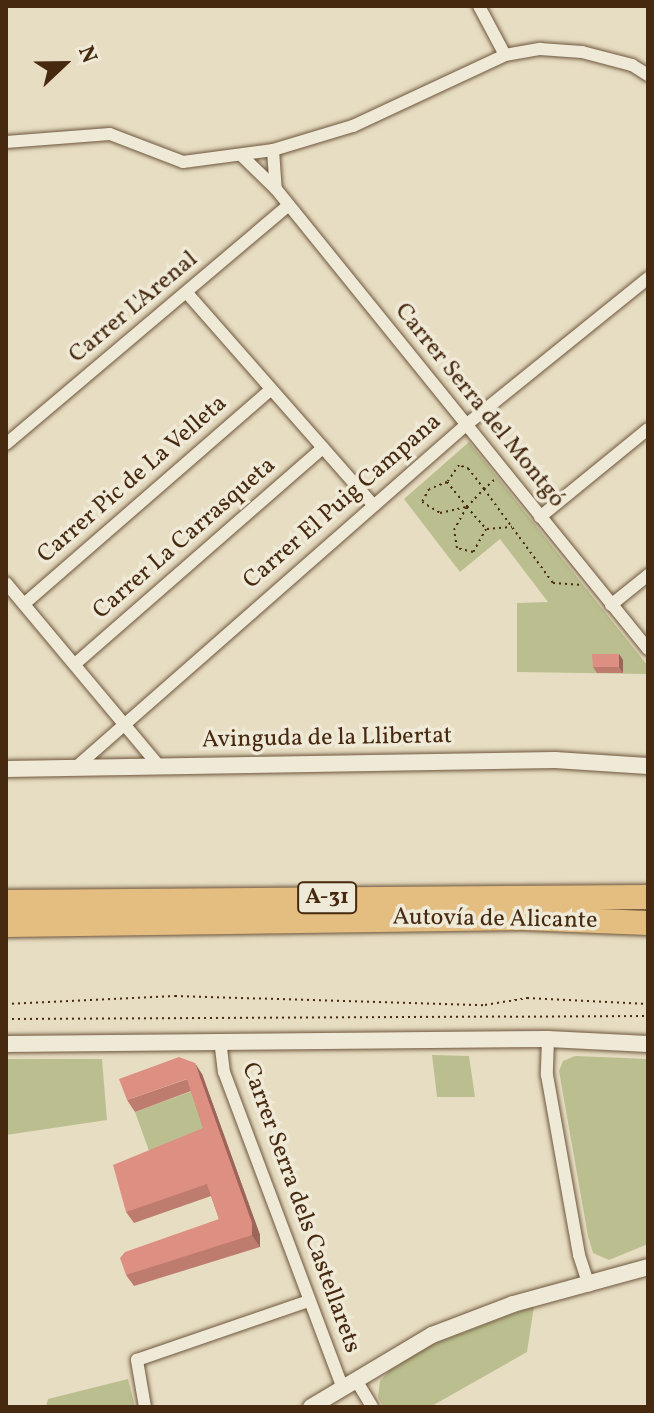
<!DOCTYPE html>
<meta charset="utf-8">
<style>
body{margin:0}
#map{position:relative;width:654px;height:1413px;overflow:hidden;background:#e7ddc2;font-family:Vollkorn,serif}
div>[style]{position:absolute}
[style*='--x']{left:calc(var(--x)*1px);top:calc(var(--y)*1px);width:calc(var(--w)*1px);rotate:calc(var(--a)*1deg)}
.green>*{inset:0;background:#bbbf8f}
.path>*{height:2px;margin-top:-1px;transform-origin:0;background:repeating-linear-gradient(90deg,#46290f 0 2px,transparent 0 6px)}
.roads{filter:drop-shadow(0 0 2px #6e563c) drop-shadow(0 0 2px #6e563c)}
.minor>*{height:12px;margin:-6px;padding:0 6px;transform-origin:6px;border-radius:6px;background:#efe9d7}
.tertiary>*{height:16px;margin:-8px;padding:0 8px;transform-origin:8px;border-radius:8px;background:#efe9d7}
.motorway>*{height:24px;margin:-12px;padding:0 12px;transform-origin:12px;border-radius:12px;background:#e4be81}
.wall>*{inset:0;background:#be7c6f}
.shaded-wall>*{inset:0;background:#9b655a}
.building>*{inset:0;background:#dd9081}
span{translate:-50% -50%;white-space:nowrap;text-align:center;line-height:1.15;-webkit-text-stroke:7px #efe9d7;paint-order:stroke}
.shield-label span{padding:2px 6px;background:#efe9d7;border:2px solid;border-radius:6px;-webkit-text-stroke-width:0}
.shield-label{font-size:22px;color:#46290f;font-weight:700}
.street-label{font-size:24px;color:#46290f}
.frame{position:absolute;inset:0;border:8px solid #46290f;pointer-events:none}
.north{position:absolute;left:24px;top:24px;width:80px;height:80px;-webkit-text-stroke:6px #efe9d7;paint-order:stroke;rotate:68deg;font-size:22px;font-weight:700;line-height:32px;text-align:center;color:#46290f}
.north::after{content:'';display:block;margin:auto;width:28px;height:36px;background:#46290f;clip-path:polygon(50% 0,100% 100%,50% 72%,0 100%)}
</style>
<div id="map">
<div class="green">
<i style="clip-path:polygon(469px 442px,648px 666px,648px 674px,517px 672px,517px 603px,548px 602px,500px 539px,460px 572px,404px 499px)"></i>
<i style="clip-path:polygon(432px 1055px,469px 1056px,475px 1097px,437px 1097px)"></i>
<i style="clip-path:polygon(575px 1056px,648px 1059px,648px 1244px,609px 1260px,593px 1253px,588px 1236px,559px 1071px,563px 1061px)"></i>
<i style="clip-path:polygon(6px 1059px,102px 1059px,107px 1120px,6px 1135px)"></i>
<i style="clip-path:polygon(195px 1090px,211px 1139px,152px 1159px,135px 1112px)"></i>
<i style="clip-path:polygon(534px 1306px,527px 1352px,430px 1407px,383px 1407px,378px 1397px,380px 1381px,389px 1371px,428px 1346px)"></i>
<i style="clip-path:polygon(128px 1379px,135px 1407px,46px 1407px,48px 1399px)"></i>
</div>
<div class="path">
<i style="--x:494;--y:480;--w:13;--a:138"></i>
<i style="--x:484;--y:489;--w:117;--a:53.7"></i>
<i style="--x:553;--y:583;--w:26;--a:4"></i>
<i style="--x:447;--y:482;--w:19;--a:159"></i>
<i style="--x:429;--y:489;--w:15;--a:118"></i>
<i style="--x:422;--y:502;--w:21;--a:31"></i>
<i style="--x:440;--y:513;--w:27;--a:-13"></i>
<i style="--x:467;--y:507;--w:25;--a:-47"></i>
<i style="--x:484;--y:489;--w:25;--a:-127"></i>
<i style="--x:469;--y:469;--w:11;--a:-158"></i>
<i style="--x:459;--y:465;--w:21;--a:125"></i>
<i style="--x:447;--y:482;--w:32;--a:51"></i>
<i style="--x:467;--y:507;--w:29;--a:49"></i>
<i style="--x:486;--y:529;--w:26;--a:119"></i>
<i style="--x:473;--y:552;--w:16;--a:-166"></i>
<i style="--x:457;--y:548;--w:18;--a:-99"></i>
<i style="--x:454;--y:530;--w:26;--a:-61"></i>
<i style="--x:487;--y:529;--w:25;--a:-5"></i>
<i style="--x:6;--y:1004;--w:169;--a:-2.7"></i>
<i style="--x:175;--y:996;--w:310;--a:1.7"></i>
<i style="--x:485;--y:1005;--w:43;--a:-9.5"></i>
<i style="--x:527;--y:998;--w:121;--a:2.8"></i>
<i style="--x:6;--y:1019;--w:642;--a:-0.27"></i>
</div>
<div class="roads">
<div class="minor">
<i style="--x:479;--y:6;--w:55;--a:62"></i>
<i style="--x:6;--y:142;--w:104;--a:-4.4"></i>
<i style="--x:110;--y:134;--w:78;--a:21"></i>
<i style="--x:183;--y:162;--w:91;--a:-7.6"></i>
<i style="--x:273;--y:150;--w:84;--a:-16.7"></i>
<i style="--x:353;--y:126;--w:168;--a:-25"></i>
<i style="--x:505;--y:55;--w:36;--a:-10"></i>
<i style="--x:540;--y:49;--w:42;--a:4.1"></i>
<i style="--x:582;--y:52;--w:52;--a:14.6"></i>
<i style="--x:632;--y:65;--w:19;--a:32"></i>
<i style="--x:273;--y:150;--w:39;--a:86"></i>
<i style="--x:241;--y:155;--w:49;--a:44.2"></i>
<i style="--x:276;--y:189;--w:592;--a:51.04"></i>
<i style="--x:187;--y:293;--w:283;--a:48.7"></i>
<i style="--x:6;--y:444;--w:370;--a:-40.2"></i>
<i style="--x:540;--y:517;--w:139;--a:-39.2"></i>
<i style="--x:6;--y:583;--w:237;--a:50.1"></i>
<i style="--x:24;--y:604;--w:327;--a:-41"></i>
<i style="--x:611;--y:605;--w:48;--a:-39"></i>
<i style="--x:75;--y:664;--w:329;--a:-41.1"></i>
<i style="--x:75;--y:768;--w:520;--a:-41.26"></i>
<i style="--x:466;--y:425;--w:234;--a:-38.9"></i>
<i style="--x:548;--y:1039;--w:36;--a:92"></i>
<i style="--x:547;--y:1075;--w:183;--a:79.9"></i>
<i style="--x:579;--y:1255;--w:32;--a:72"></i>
<i style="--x:220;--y:1040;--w:32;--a:83"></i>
<i style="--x:224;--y:1072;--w:339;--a:69.4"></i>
<i style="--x:356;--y:1380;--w:31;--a:59"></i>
<i style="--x:145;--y:1407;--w:48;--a:-99.7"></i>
<i style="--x:137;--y:1360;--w:181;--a:-19"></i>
</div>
<div class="tertiary">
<i style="--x:6;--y:769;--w:549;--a:-0.94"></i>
<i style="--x:555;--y:760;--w:93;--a:3.7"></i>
<i style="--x:6;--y:1044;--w:542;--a:-0.53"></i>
<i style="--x:548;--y:1039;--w:100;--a:2.9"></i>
<i style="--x:311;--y:1407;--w:141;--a:-30.8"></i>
<i style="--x:432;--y:1335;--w:87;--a:-20.9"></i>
<i style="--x:513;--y:1304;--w:140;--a:-15.3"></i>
</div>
<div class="motorway">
<i style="--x:6;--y:902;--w:642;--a:-0.45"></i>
<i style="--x:6;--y:925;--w:517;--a:-0.78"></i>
<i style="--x:523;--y:918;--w:125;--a:2.3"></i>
</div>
</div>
<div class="wall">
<i style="clip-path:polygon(619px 654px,623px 660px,623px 673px,597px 673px,593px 667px)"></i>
<i style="clip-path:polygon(202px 1074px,260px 1235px,260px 1247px,134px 1286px,126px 1275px,219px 1219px,211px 1196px,134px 1223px,126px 1212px,203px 1128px,191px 1091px,135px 1112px,127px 1100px)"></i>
</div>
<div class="shaded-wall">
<i style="clip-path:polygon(619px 654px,623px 660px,623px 673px,619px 667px)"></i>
<i style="clip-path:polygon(195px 1063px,202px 1074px,260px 1235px,260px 1247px,252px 1235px)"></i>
</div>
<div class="building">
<i style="clip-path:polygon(592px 654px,619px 654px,619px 667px,593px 667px)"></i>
<i style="clip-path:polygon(179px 1057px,195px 1063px,252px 1223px,252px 1235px,126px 1275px,120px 1258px,125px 1252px,219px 1219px,207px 1184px,126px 1212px,113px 1165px,203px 1128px,187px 1079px,127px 1100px,119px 1079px)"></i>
</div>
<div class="shield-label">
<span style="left:327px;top:898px">A-31</span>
</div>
<div class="street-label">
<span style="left:134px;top:308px;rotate:-40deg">Carrer L'Arenal</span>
<span style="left:479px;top:406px;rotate:51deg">Carrer Serra del Montgó</span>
<span style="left:133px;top:480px;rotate:-41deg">Carrer Pic de La Velleta</span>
<span style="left:343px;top:502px;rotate:-41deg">Carrer El Puig Campana</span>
<span style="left:185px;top:539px;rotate:-41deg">Carrer La Carrasqueta</span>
<span style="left:327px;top:739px;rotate:-1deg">Avinguda de la Llibertat</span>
<span style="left:495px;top:920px;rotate:1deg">Autovía de Alicante</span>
<span style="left:300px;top:1208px;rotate:70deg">Carrer Serra dels Castellarets</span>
</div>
<div class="frame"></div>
<div class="north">N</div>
</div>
